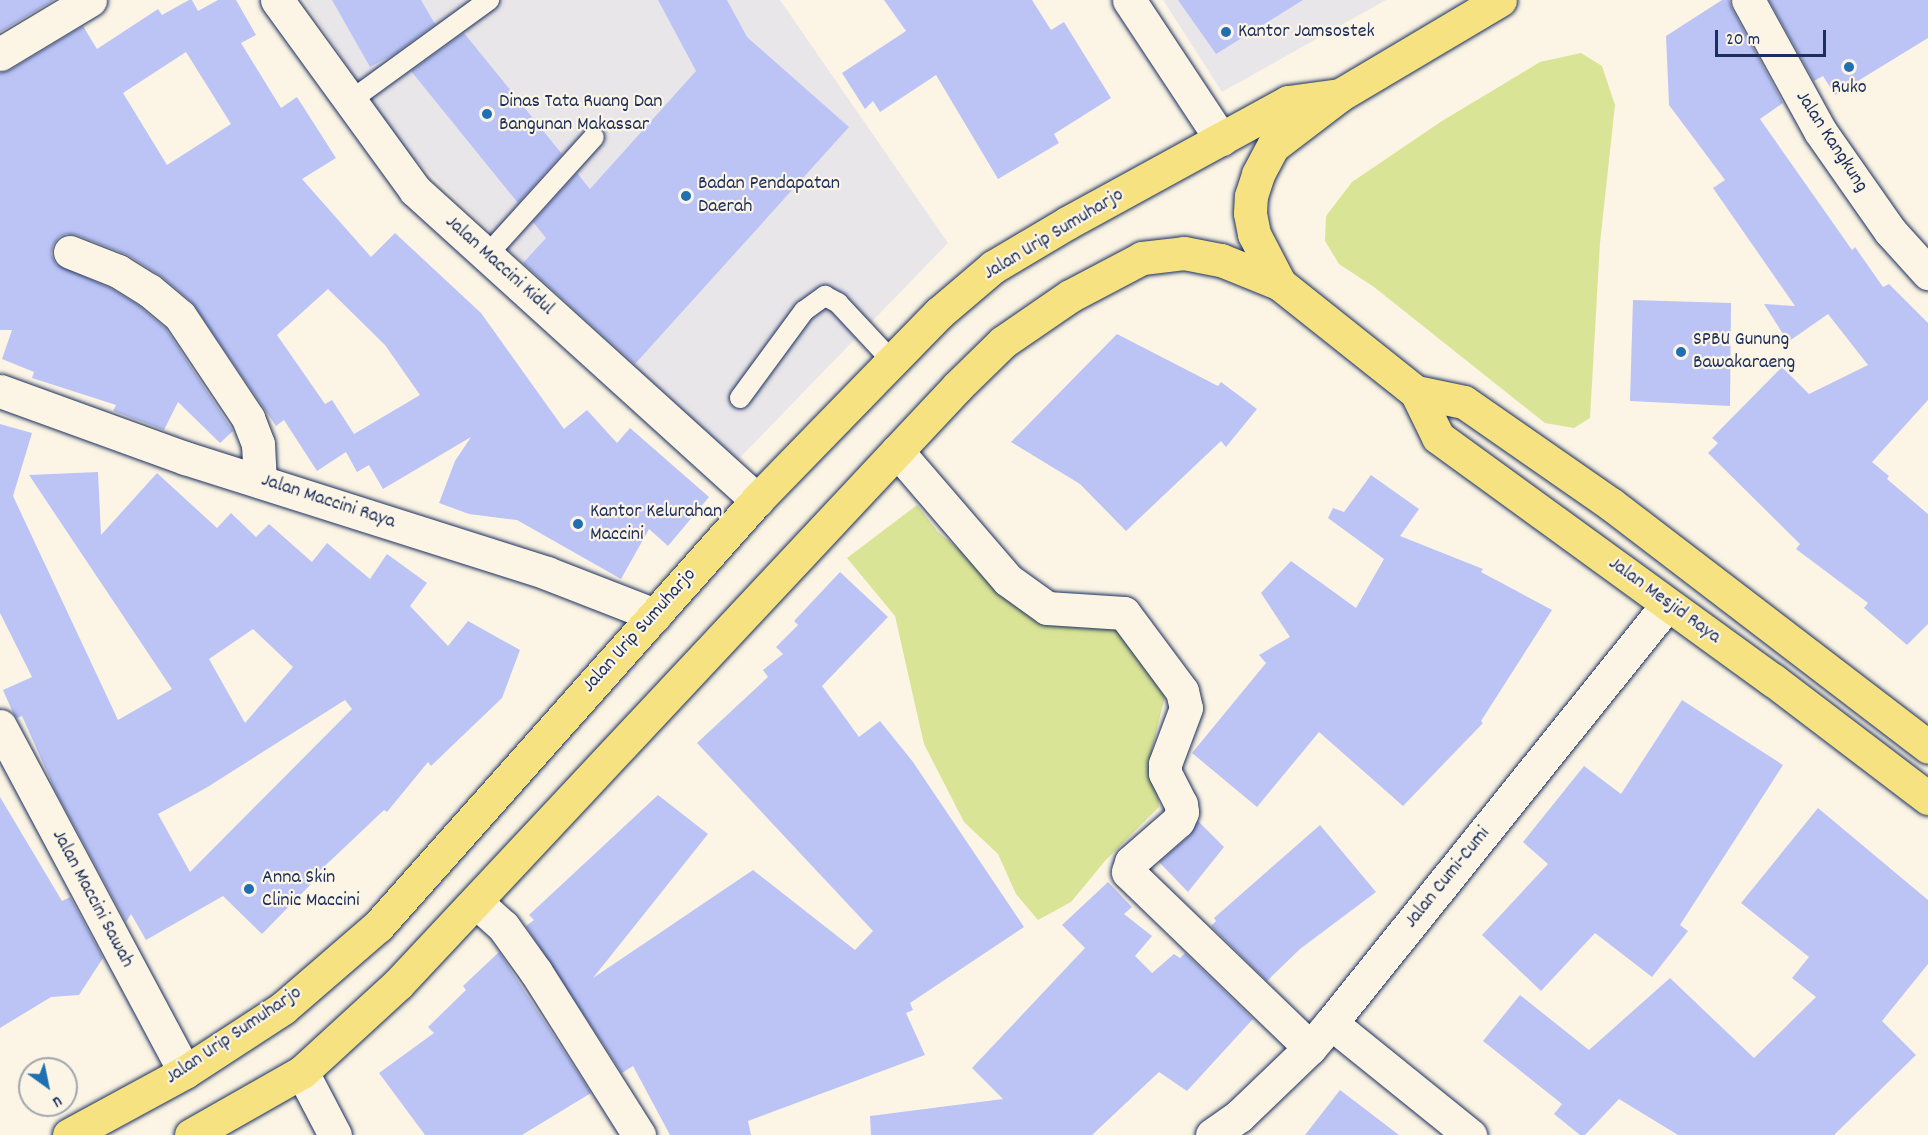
<!DOCTYPE html>
<style>
body{margin:0}
#map{position:relative;width:1928px;height:1135px;overflow:hidden;background:#fcf5e5;font-family:Dekko,sans-serif}
div>[style]{position:absolute}
[style*='--x']{left:calc(var(--x)*1px);top:calc(var(--y)*1px);width:calc(var(--w)*1px);rotate:calc(var(--a)*1deg)}
.built>*{inset:0;background:#e9e6ea}
.green>*{inset:0;background:#d9e496}
.building>*{inset:0;background:#bcc4f6}
.roads{filter:drop-shadow(0 0 2px #1b2f5e) drop-shadow(0 0 2px #1b2f5e)}
.service>*{height:20px;margin:-10px;padding:0 10px;transform-origin:10px;border-radius:10px;background:#fcf5e5}
.minor>*{height:33px;margin:-16.5px;padding:0 16.5px;transform-origin:16.5px;border-radius:16.5px;background:#fcf5e5}
.tertiary>*{height:33px;margin:-16.5px;padding:0 16.5px;transform-origin:16.5px;border-radius:16.5px;background:#fcf5e5}
.trunk>*{height:33px;margin:-16.5px;padding:0 16.5px;transform-origin:16.5px;border-radius:16.5px;background:#f7e281}
.dots>*{width:16px;height:16px;translate:-50% -50%;box-sizing:border-box;border:3px solid #fcf5e5;border-radius:50%}
span{translate:-50% -50%;white-space:nowrap;text-align:center;line-height:1.15;-webkit-text-stroke:4.5px #fcf5e5;paint-order:stroke}
.poi-label{font-size:20px;color:#1b2f5e}
.left{translate:0 -50%;text-align:left}
.street-label{font-size:20px;color:#1b2f5e}
.north{position:absolute;left:18px;top:1057px;width:60px;height:60px;box-sizing:border-box;background:#fcf5e5;border:2px solid #a2a6af;border-radius:50%;rotate:147deg;font-size:16px;font-weight:700;line-height:24px;text-align:center;color:#1b2f5e}
.north::after{content:'';display:block;margin:auto;width:21px;height:27px;background:#1f6fb2;clip-path:polygon(50% 0,100% 100%,50% 72%,0 100%)}
.scale{position:absolute;left:1715px;top:30px;width:111px;height:27px;box-sizing:border-box;border:3px solid #1b2f5e;border-top:0;padding-left:8px;font-size:18px;line-height:21px;white-space:nowrap;color:#1b2f5e;-webkit-text-stroke:4px #fcf5e5;paint-order:stroke}
</style>
<div id="map">
<div class="built">
<i style="clip-path:polygon(304px 0,780px 0,948px 243px,734px 464px,396px 141px)"></i>
<i style="clip-path:polygon(1163px 0,1386px 0,1222px 92px)"></i>
</div>
<div class="green">
<i style="clip-path:polygon(1581px 53px,1602px 66px,1615px 105px,1600px 243px,1590px 418px,1574px 428px,1545px 423px,1374px 287px,1339px 264px,1325px 241px,1326px 216px,1352px 182px,1442px 121px,1540px 62px)"></i>
<i style="clip-path:polygon(917px 505px,938px 532px,992px 577px,1115px 619px,1167px 688px,1152px 749px,1159px 807px,1105px 861px,1071px 902px,1038px 920px,1016px 894px,998px 854px,964px 822px,924px 744px,895px 616px,847px 558px)"></i>
</div>
<div class="building">
<i style="clip-path:polygon(0 0,54px 0,0 32px)"></i>
<i style="clip-path:polygon(evenodd,189px 0,192px 0,198px 11px,218px 0,236px 0,256px 35px,241px 43px,281px 108px,297px 97px,336px 158px,302px 179px,371px 257px,395px 233px,481px 313px,564px 429px,587px 410px,617px 443px,630px 428px,709px 497px,668px 546px,649px 529px,621px 579px,517px 520px,469px 514px,439px 503px,455px 461px,471px 437px,383px 489px,369px 465px,357px 472px,346px 452px,317px 471px,284px 420px,276px 426px,192px 302px,161px 276px,128px 255px,77px 235px,67px 234px,59px 237px,53px 245px,51px 254px,56px 264px,110px 288px,138px 305px,166px 329px,233px 431px,220px 443px,178px 402px,164px 430px,113px 411px,116px 405px,32px 378px,34px 372px,2px 359px,12px 330px,0 330px,0 73px,10px 70px,83px 26px,97px 49px,158px 9px,162px 15px,189px 0,186px 52px,231px 124px,167px 165px,123px 93px,186px 52px,189px 0,328px 289px,385px 345px,420px 395px,354px 434px,332px 400px,325px 404px,277px 335px,328px 289px)"></i>
<i style="clip-path:polygon(332px 0,421px 0,435px 24px,396px 53px,370px 67px)"></i>
<i style="clip-path:polygon(658px 0,727px 0,747px 37px,849px 127px,635px 364px,523px 263px,546px 238px,533px 222px,577px 173px,590px 189px,696px 71px)"></i>
<i style="clip-path:polygon(884px 0,1032px 0,1051px 30px,1064px 22px,1111px 98px,1054px 134px,1059px 143px,998px 179px,936px 75px,880px 112px,873px 101px,865px 109px,842px 73px,906px 31px)"></i>
<i style="clip-path:polygon(1178px 0,1303px 0,1216px 54px)"></i>
<i style="clip-path:polygon(1722px 0,1729px 0,1732px 9px,1783px 103px,1760px 119px,1852px 250px,1855px 247px,1883px 287px,1889px 284px,1928px 323px,1928px 400px,1872px 462px,1889px 476px,1887px 479px,1928px 514px,1928px 624px,1907px 645px,1864px 608px,1868px 603px,1796px 549px,1800px 544px,1708px 453px,1718px 443px,1712px 438px,1782px 367px,1809px 394px,1868px 365px,1828px 314px,1788px 342px,1764px 304px,1795px 306px,1713px 188px,1725px 180px,1669px 105px,1666px 36px)"></i>
<i style="clip-path:polygon(1769px 0,1928px 0,1928px 38px,1835px 95px,1823px 76px,1814px 81px)"></i>
<i style="clip-path:polygon(464px 33px,562px 154px,518px 203px,411px 71px)"></i>
<i style="clip-path:polygon(1633px 300px,1731px 303px,1730px 406px,1630px 401px)"></i>
<i style="clip-path:polygon(1117px 334px,1218px 386px,1221px 382px,1257px 409px,1226px 447px,1221px 441px,1126px 531px,1080px 484px,1011px 442px)"></i>
<i style="clip-path:polygon(evenodd,0 424px,32px 433px,13px 496px,118px 720px,172px 689px,29px 475px,98px 472px,101px 535px,157px 473px,217px 528px,231px 513px,256px 537px,269px 524px,312px 562px,327px 543px,370px 579px,387px 554px,427px 583px,410px 606px,448px 646px,468px 621px,520px 650px,502px 698px,431px 766px,428px 762px,387px 812px,384px 810px,310px 880px,312px 883px,262px 934px,223px 896px,146px 940px,131px 914px,126px 922px,56px 792px,22px 716px,17px 718px,14px 715px,3px 690px,32px 677px,0 613px,0 424px,253px 629px,293px 667px,245px 723px,209px 659px,253px 629px,0 424px,345px 700px,352px 709px,190px 872px,158px 814px,206px 788px,345px 700px)"></i>
<i style="clip-path:polygon(1371px 475px,1419px 509px,1400px 536px,1483px 569px,1481px 572px,1552px 610px,1481px 721px,1483px 723px,1403px 806px,1319px 732px,1257px 807px,1192px 753px,1266px 663px,1259px 655px,1290px 637px,1261px 593px,1291px 561px,1356px 608px,1384px 559px,1328px 518px,1333px 508px,1344px 512px)"></i>
<i style="clip-path:polygon(840px 572px,888px 617px,822px 686px,859px 737px,880px 721px,913px 762px,1024px 927px,910px 1003px,913px 1010px,906px 1013px,925px 1055px,748px 1121px,751px 1135px,670px 1135px,633px 1066px,622px 1073px,526px 926px,534px 920px,529px 915px,658px 795px,708px 834px,593px 978px,753px 870px,855px 950px,873px 931px,697px 743px,768px 677px,763px 670px,783px 654px,776px 647px,798px 625px,794px 621px)"></i>
<i style="clip-path:polygon(1682px 700px,1783px 765px,1680px 925px,1688px 931px,1652px 977px,1595px 933px,1541px 991px,1482px 935px,1548px 864px,1523px 842px,1584px 766px,1621px 794px)"></i>
<i style="clip-path:polygon(0 797px,62px 901px,70px 897px,103px 958px,79px 995px,51px 997px,0 1028px)"></i>
<i style="clip-path:polygon(1818px 808px,1928px 900px,1928px 964px,1882px 1021px,1916px 1055px,1834px 1135px,1678px 1135px,1619px 1099px,1585px 1135px,1580px 1135px,1554px 1114px,1562px 1104px,1483px 1041px,1520px 995px,1589px 1050px,1670px 978px,1754px 1058px,1816px 997px,1792px 978px,1809px 957px,1741px 903px)"></i>
<i style="clip-path:polygon(1198px 821px,1224px 847px,1188px 892px,1159px 862px,1190px 835px)"></i>
<i style="clip-path:polygon(1320px 825px,1376px 892px,1300px 949px,1267px 981px,1211px 926px,1216px 921px,1214px 918px)"></i>
<i style="clip-path:polygon(1108px 882px,1132px 907px,1124px 914px,1152px 936px,1135px 956px,1152px 973px,1174px 954px,1180px 958px,1185px 953px,1253px 1019px,1187px 1091px,1159px 1072px,1092px 1135px,871px 1135px,870px 1116px,1003px 1099px,972px 1068px,1085px 948px,1062px 925px)"></i>
<i style="clip-path:polygon(499px 952px,591px 1093px,522px 1135px,425px 1135px,379px 1073px,434px 1033px,428px 1027px,466px 990px,463px 986px)"></i>
<i style="clip-path:polygon(1340px 1090px,1399px 1135px,1305px 1135px)"></i>
</div>
<div class="roads">
<div class="service">
<i style="--x:350;--y:101;--w:172;--a:-36"></i>
<i style="--x:487;--y:255;--w:159;--a:-47.8"></i>
<i style="--x:740;--y:398;--w:108;--a:-53.7"></i>
<i style="--x:804;--y:311;--w:26;--a:-36"></i>
<i style="--x:825;--y:296;--w:15;--a:28"></i>
<i style="--x:838;--y:303;--w:79;--a:47"></i>
</div>
<div class="minor">
<i style="--x:277;--y:0;--w:235;--a:54"></i>
<i style="--x:415;--y:190;--w:462;--a:42.2"></i>
<i style="--x:1129;--y:0;--w:167;--a:56.5"></i>
<i style="--x:1748;--y:0;--w:149;--a:61.2"></i>
<i style="--x:1820;--y:131;--w:122;--a:55"></i>
<i style="--x:1890;--y:231;--w:57;--a:47.9"></i>
<i style="--x:0;--y:54;--w:105;--a:-31"></i>
<i style="--x:70;--y:252;--w:52;--a:21.6"></i>
<i style="--x:118;--y:271;--w:36;--a:32"></i>
<i style="--x:149;--y:290;--w:40;--a:40"></i>
<i style="--x:180;--y:316;--w:123;--a:56.3"></i>
<i style="--x:248;--y:418;--w:28;--a:69"></i>
<i style="--x:258;--y:444;--w:37;--a:87"></i>
<i style="--x:897;--y:451;--w:170;--a:49.3"></i>
<i style="--x:1008;--y:580;--w:48;--a:35.7"></i>
<i style="--x:1047;--y:608;--w:77;--a:3.7"></i>
<i style="--x:1124;--y:613;--w:97;--a:53.4"></i>
<i style="--x:1182;--y:691;--w:17;--a:77"></i>
<i style="--x:1186;--y:708;--w:60;--a:110.6"></i>
<i style="--x:1165;--y:764;--w:9;--a:90"></i>
<i style="--x:1165;--y:773;--w:35;--a:63"></i>
<i style="--x:1181;--y:804;--w:8;--a:83"></i>
<i style="--x:1182;--y:812;--w:10;--a:114"></i>
<i style="--x:1178;--y:821;--w:62;--a:138.9"></i>
<i style="--x:1131;--y:862;--w:10;--a:107"></i>
<i style="--x:1128;--y:872;--w:253;--a:44"></i>
<i style="--x:476;--y:902;--w:36;--a:42"></i>
<i style="--x:503;--y:926;--w:57;--a:54.3"></i>
<i style="--x:536;--y:972;--w:193;--a:57.7"></i>
<i style="--x:1331;--y:1023;--w:179;--a:38.9"></i>
</div>
<div class="tertiary">
<i style="--x:0;--y:391;--w:197;--a:19.9"></i>
<i style="--x:185;--y:458;--w:380;--a:17.6"></i>
<i style="--x:547;--y:573;--w:116;--a:21.3"></i>
<i style="--x:0;--y:726;--w:392;--a:61.9"></i>
<i style="--x:302;--y:1072;--w:71;--a:62.4"></i>
<i style="--x:1212;--y:1135;--w:33;--a:-35"></i>
<i style="--x:1239;--y:1116;--w:98;--a:-43.8"></i>
<i style="--x:1310;--y:1048;--w:33;--a:-50"></i>
<i style="--x:1331;--y:1023;--w:536;--a:-51.21"></i>
</div>
<div class="trunk">
<i style="--x:1280;--y:284;--w:56;--a:-117.5"></i>
<i style="--x:1254;--y:234;--w:21;--a:-101"></i>
<i style="--x:1250;--y:213;--w:17;--a:-87"></i>
<i style="--x:1251;--y:196;--w:23;--a:-72"></i>
<i style="--x:1258;--y:174;--w:32;--a:-62"></i>
<i style="--x:1273;--y:146;--w:84;--a:-37.3"></i>
<i style="--x:1340;--y:95;--w:186;--a:-30.7"></i>
<i style="--x:1416;--y:392;--w:49;--a:11.8"></i>
<i style="--x:1464;--y:402;--w:180;--a:34.8"></i>
<i style="--x:1612;--y:505;--w:398;--a:37.4"></i>
<i style="--x:69;--y:1135;--w:132;--a:-28.5"></i>
<i style="--x:185;--y:1072;--w:117;--a:-33.1"></i>
<i style="--x:283;--y:1008;--w:125;--a:-40.8"></i>
<i style="--x:378;--y:926;--w:570;--a:-48.34"></i>
<i style="--x:757;--y:500;--w:261;--a:-45.8"></i>
<i style="--x:939;--y:313;--w:71;--a:-40.4"></i>
<i style="--x:993;--y:267;--w:86;--a:-30.7"></i>
<i style="--x:1067;--y:223;--w:252;--a:-28.7"></i>
<i style="--x:1288;--y:102;--w:52;--a:-7.7"></i>
<i style="--x:191;--y:1135;--w:128;--a:-29.6"></i>
<i style="--x:302;--y:1072;--w:130;--a:-42.5"></i>
<i style="--x:398;--y:984;--w:818;--a:-46.88"></i>
<i style="--x:957;--y:387;--w:64;--a:-44.4"></i>
<i style="--x:1003;--y:342;--w:81;--a:-34.5"></i>
<i style="--x:1070;--y:296;--w:81;--a:-27.8"></i>
<i style="--x:1142;--y:258;--w:42;--a:-6.8"></i>
<i style="--x:1184;--y:253;--w:38;--a:11"></i>
<i style="--x:1221;--y:260;--w:64;--a:22.1"></i>
<i style="--x:1280;--y:284;--w:174;--a:38.5"></i>
<i style="--x:1416;--y:392;--w:50;--a:63.9"></i>
<i style="--x:1438;--y:437;--w:414;--a:36"></i>
<i style="--x:1773;--y:680;--w:195;--a:37.3"></i>
</div>
</div>
<div class="dots">
<i style="left:1226px;top:32px;background:#1f6fb2"></i>
<i style="left:1849px;top:67px;background:#1f6fb2"></i>
<i style="left:487px;top:114px;background:#1f6fb2"></i>
<i style="left:686px;top:196px;background:#1f6fb2"></i>
<i style="left:1681px;top:352px;background:#1f6fb2"></i>
<i style="left:578px;top:524px;background:#1f6fb2"></i>
<i style="left:249px;top:889px;background:#1f6fb2"></i>
</div>
<div class="poi-label">
<span class="left" style="left:1238px;top:32px">Kantor Jamsostek</span>
<span style="left:1849px;top:88px">Ruko</span>
<span class="left" style="left:499px;top:114px">Dinas Tata Ruang Dan<br>Bangunan Makassar</span>
<span class="left" style="left:698px;top:196px">Badan Pendapatan<br>Daerah</span>
<span class="left" style="left:1693px;top:352px">SPBU Gunung<br>Bawakaraeng</span>
<span class="left" style="left:590px;top:524px">Kantor Kelurahan<br>Maccini</span>
<span class="left" style="left:262px;top:890px">Anna Skin<br>Clinic Maccini</span>
</div>
<div class="street-label">
<span style="left:1831px;top:142px;rotate:57deg">Jalan Kangkung</span>
<span style="left:1054px;top:235px;rotate:-31deg">Jalan Urip Sumuharjo</span>
<span style="left:499px;top:266px;rotate:42deg">Jalan Maccini Kidul</span>
<span style="left:328px;top:502px;rotate:18deg">Jalan Maccini Raya</span>
<span style="left:1664px;top:601px;rotate:36deg">Jalan Mesjid Raya</span>
<span style="left:640px;top:631px;rotate:-48deg">Jalan Urip Sumuharjo</span>
<span style="left:1448px;top:878px;rotate:-51deg">Jalan Cumi-Cumi</span>
<span style="left:92px;top:899px;rotate:62deg">Jalan Maccini Sawah</span>
<span style="left:234px;top:1036px;rotate:-34deg">Jalan Urip Sumuharjo</span>
</div>
<div class="north">U</div>
<div class="scale">20 m</div>
</div>
